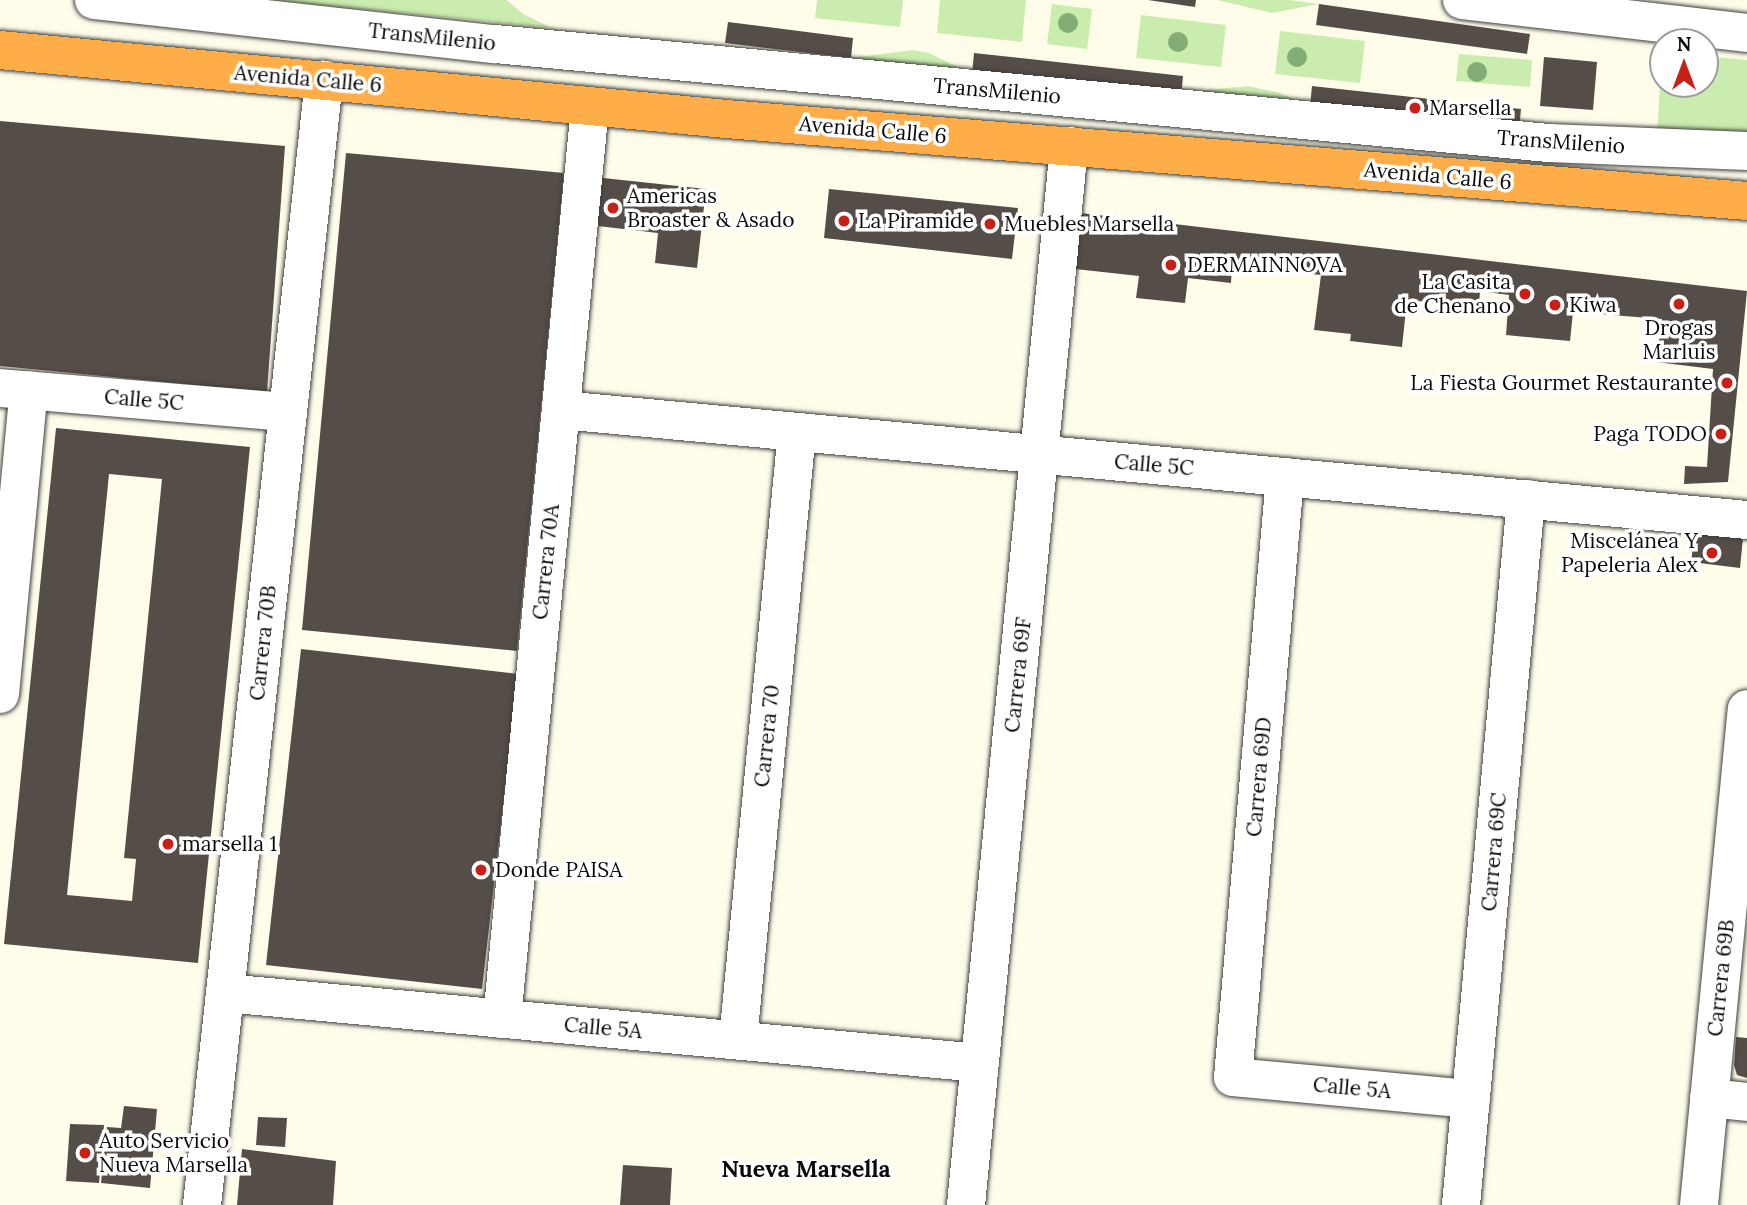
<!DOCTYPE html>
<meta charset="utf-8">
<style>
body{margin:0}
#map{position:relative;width:1747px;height:1205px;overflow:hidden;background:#fffdea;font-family:Lora,serif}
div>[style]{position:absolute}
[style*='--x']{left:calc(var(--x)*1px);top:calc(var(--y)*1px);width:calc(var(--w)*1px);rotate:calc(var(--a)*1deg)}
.green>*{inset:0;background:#caedaf}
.building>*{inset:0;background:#554d47}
.roads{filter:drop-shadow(0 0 2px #3e3e3e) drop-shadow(0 0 2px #3e3e3e)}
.minor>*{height:38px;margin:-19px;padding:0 19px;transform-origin:19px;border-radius:19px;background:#fff}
.highway>*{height:38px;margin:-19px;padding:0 19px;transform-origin:19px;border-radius:19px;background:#ffad48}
.trees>*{width:20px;height:20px;margin:-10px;border-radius:50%;background:#84ac75}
.dots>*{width:19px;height:19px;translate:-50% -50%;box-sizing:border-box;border:4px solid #fff;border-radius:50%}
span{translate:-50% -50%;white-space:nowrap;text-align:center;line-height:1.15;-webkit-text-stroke:7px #fff;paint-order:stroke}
.street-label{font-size:21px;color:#0b0b0b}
.poi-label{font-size:21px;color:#0b0b0b}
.left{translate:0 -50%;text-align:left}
.right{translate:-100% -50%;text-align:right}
.neighbourhood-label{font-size:23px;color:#0b0b0b;font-weight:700}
.north{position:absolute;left:1649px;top:28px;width:70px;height:70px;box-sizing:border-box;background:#fff;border:2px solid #9d9d9d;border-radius:50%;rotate:0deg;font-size:19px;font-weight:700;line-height:28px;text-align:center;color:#0b0b0b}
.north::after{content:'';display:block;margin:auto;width:24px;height:32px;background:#c81f16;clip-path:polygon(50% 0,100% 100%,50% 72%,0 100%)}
</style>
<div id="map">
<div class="green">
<i style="clip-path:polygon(271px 0,507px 0,523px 14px,552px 28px)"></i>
<i style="clip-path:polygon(817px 0,903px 0,900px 27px,815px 18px)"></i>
<i style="clip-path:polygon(940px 0,1026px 0,1022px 42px,937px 33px)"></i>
<i style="clip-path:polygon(1217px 0,1289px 0,1319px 4px,1272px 13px)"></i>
<i style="clip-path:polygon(1052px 4px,1092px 9px,1087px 49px,1047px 44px)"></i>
<i style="clip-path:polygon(1141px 15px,1226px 25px,1221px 67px,1136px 58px)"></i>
<i style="clip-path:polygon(1280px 31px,1365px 41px,1360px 83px,1275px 74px)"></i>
<i style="clip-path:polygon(913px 50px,929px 53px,972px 74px,851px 58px)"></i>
<i style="clip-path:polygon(1662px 52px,1663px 84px,1705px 84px,1705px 56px,1747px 60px,1747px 138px,1657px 135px)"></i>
<i style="clip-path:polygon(1459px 54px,1532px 60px,1530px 87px,1456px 81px)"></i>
<i style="clip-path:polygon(1248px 86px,1280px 93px,1310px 107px,1196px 91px)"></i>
</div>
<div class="building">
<i style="clip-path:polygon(1148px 0,1196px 0,1195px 7px)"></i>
<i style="clip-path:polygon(1319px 4px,1530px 34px,1527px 54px,1316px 25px)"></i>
<i style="clip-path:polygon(728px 22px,853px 38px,851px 58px,725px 43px)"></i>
<i style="clip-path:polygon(974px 53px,1183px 76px,1181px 97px,972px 74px)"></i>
<i style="clip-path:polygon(1544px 57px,1597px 62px,1593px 110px,1540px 106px)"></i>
<i style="clip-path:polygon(1312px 86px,1521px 109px,1519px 130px,1310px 107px)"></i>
<i style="clip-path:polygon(0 121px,285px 146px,267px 392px,0 366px)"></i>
<i style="clip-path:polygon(346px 153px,564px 173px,517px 651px,302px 630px)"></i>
<i style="clip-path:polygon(594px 177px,706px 189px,697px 268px,655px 263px,658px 233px,589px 225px)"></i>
<i style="clip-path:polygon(829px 189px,1018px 208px,1012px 259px,824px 238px)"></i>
<i style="clip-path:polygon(1072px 212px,1747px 291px,1728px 482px,1684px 484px,1685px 466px,1707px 467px,1713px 369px,1656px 362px,1662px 319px,1573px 312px,1570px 341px,1506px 335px,1509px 295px,1480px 291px,1479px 307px,1407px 300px,1402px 347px,1350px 341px,1351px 334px,1314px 330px,1321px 275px,1232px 265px,1231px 283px,1188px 278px,1185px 303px,1136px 298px,1139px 276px,1066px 268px)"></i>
<i style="clip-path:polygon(evenodd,56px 428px,250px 447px,198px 963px,4px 944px,56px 428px,109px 474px,162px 479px,124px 858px,136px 859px,132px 901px,67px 895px,109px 474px)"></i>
<i style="clip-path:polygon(1695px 532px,1743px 538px,1740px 568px,1691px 562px)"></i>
<i style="clip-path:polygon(301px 649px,518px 674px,482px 989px,266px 965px)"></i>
<i style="clip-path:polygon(1736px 1037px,1747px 1038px,1747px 1078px,1737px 1075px,1734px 1065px)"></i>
<i style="clip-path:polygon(124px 1106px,157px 1109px,150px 1188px,101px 1183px,107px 1127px,121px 1128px)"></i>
<i style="clip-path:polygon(258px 1117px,287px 1118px,285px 1147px,256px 1145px)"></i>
<i style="clip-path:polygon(70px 1124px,104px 1125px,99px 1183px,66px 1181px)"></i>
<i style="clip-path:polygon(242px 1149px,336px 1161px,333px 1205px,237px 1205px)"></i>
<i style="clip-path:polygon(623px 1165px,672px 1168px,670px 1205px,620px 1205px)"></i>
</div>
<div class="roads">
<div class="minor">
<i style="--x:94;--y:0;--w:403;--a:6.3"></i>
<i style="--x:495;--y:44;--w:1059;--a:5.37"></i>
<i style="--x:1549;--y:143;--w:198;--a:2.3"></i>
<i style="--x:1462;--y:0;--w:287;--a:6.6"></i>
<i style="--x:0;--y:388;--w:289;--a:4.8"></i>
<i style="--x:561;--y:410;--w:1191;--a:5.3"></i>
<i style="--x:1285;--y:477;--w:602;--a:94.95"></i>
<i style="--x:1233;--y:1077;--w:239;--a:5.3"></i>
<i style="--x:0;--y:694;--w:305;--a:-84.6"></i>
<i style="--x:225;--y:993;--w:758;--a:5.3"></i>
<i style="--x:502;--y:1019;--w:917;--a:-84.49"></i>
<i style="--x:738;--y:1040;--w:611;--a:-84.46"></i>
<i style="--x:1709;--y:1098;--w:38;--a:6"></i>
<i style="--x:202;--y:1205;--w:1132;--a:-83.81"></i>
<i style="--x:966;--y:1205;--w:1064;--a:-84.44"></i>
<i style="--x:1461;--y:1205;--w:709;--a:-84.74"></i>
<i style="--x:1699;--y:1205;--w:498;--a:-84.5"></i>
</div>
<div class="highway">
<i style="--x:0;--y:50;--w:729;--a:5.43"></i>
<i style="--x:726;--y:119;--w:1024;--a:4.59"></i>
</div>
</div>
<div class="trees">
<i style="left:1068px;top:23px"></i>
<i style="left:1178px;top:42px"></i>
<i style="left:1297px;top:57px"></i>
<i style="left:1477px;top:72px"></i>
</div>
<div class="dots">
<i style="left:1415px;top:108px;background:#c81f16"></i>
<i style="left:613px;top:208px;background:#c81f16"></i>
<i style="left:844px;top:221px;background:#c81f16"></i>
<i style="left:990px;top:224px;background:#c81f16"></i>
<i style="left:1171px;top:265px;background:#c81f16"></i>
<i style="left:1525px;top:294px;background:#c81f16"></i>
<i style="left:1679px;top:304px;background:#c81f16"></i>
<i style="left:1555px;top:305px;background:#c81f16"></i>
<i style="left:1727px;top:383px;background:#c81f16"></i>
<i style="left:1721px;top:434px;background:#c81f16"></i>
<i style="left:1712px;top:553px;background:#c81f16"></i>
<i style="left:168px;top:844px;background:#c81f16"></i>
<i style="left:481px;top:870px;background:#c81f16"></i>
<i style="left:85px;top:1153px;background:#c81f16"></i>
</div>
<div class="street-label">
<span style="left:432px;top:37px;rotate:6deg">TransMilenio</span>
<span style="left:308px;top:79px;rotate:5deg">Avenida Calle 6</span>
<span style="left:997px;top:91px;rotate:5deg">TransMilenio</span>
<span style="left:873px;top:130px;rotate:5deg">Avenida Calle 6</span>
<span style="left:1561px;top:142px;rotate:4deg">TransMilenio</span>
<span style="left:1438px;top:176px;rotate:5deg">Avenida Calle 6</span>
<span style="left:144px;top:400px;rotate:5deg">Calle 5C</span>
<span style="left:1154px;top:465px;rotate:5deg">Calle 5C</span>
<span style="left:546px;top:562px;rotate:-84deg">Carrera 70A</span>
<span style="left:263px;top:643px;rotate:-84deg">Carrera 70B</span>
<span style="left:1018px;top:675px;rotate:-84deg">Carrera 69F</span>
<span style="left:767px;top:736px;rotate:-84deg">Carrera 70</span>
<span style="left:1259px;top:777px;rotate:-85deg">Carrera 69D</span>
<span style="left:1494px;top:852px;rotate:-85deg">Carrera 69C</span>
<span style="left:1721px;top:978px;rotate:-84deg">Carrera 69B</span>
<span style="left:603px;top:1028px;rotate:5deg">Calle 5A</span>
<span style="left:1352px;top:1088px;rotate:5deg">Calle 5A</span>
</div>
<div class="poi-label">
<span class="left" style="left:1429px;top:108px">Marsella</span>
<span class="left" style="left:627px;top:208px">Americas<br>Broaster &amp; Asado</span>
<span class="left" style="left:858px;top:221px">La Piramide</span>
<span class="left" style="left:1004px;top:224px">Muebles Marsella</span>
<span class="left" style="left:1187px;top:265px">DERMAINNOVA</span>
<span class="right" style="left:1511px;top:294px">La Casita<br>de Chenano</span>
<span class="left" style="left:1569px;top:305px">Kiwa</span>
<span style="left:1679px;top:340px">Drogas<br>Marluis</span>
<span class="right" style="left:1713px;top:383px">La Fiesta Gourmet Restaurante</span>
<span class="right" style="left:1707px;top:434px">Paga TODO</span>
<span class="right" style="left:1698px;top:553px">Miscelánea Y<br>Papeleria Alex</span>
<span class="left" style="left:182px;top:844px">marsella 1</span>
<span class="left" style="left:495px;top:870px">Donde PAISA</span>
<span class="left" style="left:99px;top:1153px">Auto Servicio<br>Nueva Marsella</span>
</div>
<div class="neighbourhood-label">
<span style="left:806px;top:1169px">Nueva Marsella</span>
</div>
<div class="north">N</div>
</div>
